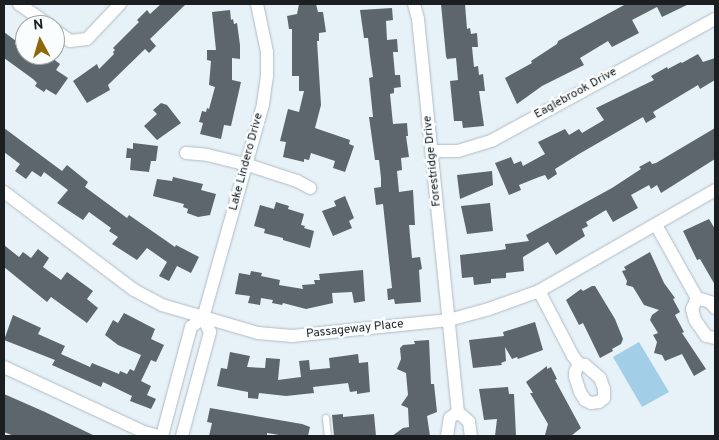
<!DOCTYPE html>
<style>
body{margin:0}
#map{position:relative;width:719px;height:440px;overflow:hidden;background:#e6f1f8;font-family:Overpass,sans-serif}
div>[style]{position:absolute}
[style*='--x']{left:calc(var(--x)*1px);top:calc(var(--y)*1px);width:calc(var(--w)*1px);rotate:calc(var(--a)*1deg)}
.green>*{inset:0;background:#a2cee7}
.building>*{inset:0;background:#5c666c}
.roads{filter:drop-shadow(0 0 1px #b0bbc2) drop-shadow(0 0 1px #b0bbc2)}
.lane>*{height:6px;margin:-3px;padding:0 3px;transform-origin:3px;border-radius:3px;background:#fff}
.street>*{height:12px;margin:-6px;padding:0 6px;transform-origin:6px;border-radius:6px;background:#fff}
span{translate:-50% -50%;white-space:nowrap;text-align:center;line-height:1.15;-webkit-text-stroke:5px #fafdfe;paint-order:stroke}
.street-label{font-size:12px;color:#1b1f21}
.frame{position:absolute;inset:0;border:5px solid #1b1f21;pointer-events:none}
.north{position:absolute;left:15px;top:15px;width:50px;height:50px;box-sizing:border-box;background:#fafdfe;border:1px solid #a1a4a6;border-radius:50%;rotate:354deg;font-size:14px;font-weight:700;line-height:20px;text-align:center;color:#1b1f21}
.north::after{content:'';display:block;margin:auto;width:18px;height:22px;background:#8c6809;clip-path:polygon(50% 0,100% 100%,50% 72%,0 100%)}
</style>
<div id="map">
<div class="green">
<i style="clip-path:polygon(639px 342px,669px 392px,642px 407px,613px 357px)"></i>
</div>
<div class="building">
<i style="clip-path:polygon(161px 4px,186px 4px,150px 39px,156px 46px,149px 53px,145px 49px,108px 85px,110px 90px,87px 103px,73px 81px,97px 64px,99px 69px,114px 54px,113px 52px,115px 50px,113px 48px,139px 22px,137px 20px,147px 10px,150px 14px)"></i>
<i style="clip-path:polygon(299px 4px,316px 4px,318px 12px,323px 12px,326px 32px,319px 33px,319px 41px,317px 41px,321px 105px,315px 128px,350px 140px,349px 144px,354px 146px,345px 172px,333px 168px,335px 161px,311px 153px,309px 160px,304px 159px,304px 162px,283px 157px,286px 142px,280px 141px,288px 109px,299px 112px,304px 91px,299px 91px,299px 76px,292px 76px,292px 29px,289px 29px,287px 16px,297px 14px)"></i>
<i style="clip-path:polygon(441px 4px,465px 4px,467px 29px,470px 28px,471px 34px,477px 33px,478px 47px,472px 47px,474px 67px,478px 66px,479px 75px,483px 74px,485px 91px,479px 91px,484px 126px,463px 128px,462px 121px,454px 121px,450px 81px,458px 80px,456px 58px,447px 59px,446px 56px)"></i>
<i style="clip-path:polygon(626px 4px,689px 4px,662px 17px,657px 7px,632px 20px,639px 33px,612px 47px,608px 41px,580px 58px,584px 65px,542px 86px,517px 104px,505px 78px,532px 63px,531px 61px,557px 44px,558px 41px)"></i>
<i style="clip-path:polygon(392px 8px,393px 20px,386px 21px,387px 40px,397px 39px,398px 52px,393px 52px,395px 75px,400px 75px,401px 87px,394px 88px,394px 93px,390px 94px,393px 124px,407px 123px,408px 136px,406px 136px,409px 157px,401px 158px,402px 170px,397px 171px,399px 192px,413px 190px,415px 225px,409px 225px,412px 258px,420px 257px,422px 269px,419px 270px,421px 302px,395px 304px,394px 299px,388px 300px,387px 289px,392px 288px,383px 204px,376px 205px,374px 188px,381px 187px,381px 178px,379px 160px,375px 160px,369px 117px,373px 117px,369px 78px,373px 77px,370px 56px,368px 38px,364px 38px,360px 10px)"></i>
<i style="clip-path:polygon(230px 10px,231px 20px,233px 19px,234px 24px,237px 23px,240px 45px,240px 59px,232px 58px,232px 80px,241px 82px,231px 126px,224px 125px,221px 139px,200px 134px,203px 123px,199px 122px,202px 111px,206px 112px,207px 108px,209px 109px,215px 87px,209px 85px,211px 61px,207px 60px,207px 50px,216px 50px,212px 12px)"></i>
<i style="clip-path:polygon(4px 32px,16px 41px,15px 44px,25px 52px,25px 55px,48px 55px,60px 64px,56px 70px,68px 78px,56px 95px,46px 89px,44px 92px,35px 86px,37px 83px,33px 79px,4px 58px)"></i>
<i style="clip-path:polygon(698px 54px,703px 62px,715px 58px,715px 80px,700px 89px,698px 85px,653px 112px,656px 117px,646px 123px,643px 117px,579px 154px,555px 169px,557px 174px,548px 180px,545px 175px,539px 177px,519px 185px,521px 190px,509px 195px,495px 163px,511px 157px,514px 164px,521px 161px,523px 166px,545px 154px,538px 142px,565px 129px,569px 135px,579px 129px,582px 133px,604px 120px,596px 108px,654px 80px,651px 76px,667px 67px,668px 69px,681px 62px,682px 63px)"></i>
<i style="clip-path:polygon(161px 103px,167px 105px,181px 123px,157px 140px,144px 126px,157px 114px,153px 110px)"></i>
<i style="clip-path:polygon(4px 128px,62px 171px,67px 165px,88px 182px,85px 187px,127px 218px,129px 215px,175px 247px,176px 245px,199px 257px,191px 273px,177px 266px,169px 281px,159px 276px,167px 262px,147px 248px,137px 260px,112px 244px,118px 237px,109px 231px,111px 228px,89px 212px,83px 220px,57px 203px,68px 190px,44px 172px,41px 177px,32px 171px,26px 179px,15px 171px,20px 164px,4px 152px)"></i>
<i style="clip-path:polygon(715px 128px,715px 159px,661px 193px,657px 185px,651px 189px,649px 185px,631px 195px,638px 208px,613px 222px,606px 210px,586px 222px,588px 226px,582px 229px,585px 236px,556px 255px,548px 242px,523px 257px,524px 271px,506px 273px,506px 278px,491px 279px,491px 283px,474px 285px,473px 277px,462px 278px,460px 255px,501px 250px,506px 249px,505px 244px,529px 241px,526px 235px,612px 188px,641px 169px,639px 167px,650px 161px,652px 164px,656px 163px)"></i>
<i style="clip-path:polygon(133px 143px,158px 146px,156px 161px,151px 161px,149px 172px,130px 170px,131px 158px,126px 158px,127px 148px,133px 149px)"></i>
<i style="clip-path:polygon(492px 171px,493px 185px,460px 199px,457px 175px)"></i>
<i style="clip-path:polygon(173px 177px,203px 184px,201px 190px,216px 194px,210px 215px,198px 217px,187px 213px,188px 209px,183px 207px,184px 204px,153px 196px,157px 179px,172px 181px)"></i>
<i style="clip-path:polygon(345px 196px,354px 218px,349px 221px,352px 228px,333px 236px,322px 211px,336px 206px,334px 201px)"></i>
<i style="clip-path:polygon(276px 202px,289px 206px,288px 209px,304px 214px,301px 225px,305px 226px,304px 228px,314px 231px,310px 248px,283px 240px,283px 238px,264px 233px,265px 229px,254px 226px,260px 205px,274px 209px)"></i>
<i style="clip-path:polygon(490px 203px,493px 231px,467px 234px,461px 206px)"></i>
<i style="clip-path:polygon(709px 219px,715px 229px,715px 285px,700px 259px,697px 260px,683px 231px)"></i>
<i style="clip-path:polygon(4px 245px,19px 257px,23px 252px,31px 258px,38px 249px,49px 258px,43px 267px,61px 280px,67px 272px,93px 291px,87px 299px,98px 308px,87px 323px,51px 297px,47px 302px,4px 267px)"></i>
<i style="clip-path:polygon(650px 252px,664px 283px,675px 298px,673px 299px,680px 312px,675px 315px,684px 332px,682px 333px,706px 369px,694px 376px,682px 354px,665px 361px,662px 355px,654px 353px,657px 342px,653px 335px,658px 333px,650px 320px,652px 315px,659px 310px,644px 305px,633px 287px,626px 285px,627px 281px,622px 271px,626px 270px,624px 267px)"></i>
<i style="clip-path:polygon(363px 270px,365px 301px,354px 303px,352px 292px,332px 293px,333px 303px,306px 309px,283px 303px,282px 305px,272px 303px,273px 300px,261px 298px,260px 305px,248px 303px,250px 296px,235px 294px,239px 273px,250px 275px,251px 271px,262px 273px,261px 276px,280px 280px,279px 285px,303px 289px,302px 285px,315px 284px,314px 280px,320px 280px,319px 274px)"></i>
<i style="clip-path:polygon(592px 286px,595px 286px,615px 319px,623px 339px,621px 344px,612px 349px,613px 351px,600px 358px,583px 323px,579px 325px,566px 300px,581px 289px,583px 291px)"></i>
<i style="clip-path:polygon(124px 313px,155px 329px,151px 339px,164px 345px,156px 362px,151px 360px,141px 381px,151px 386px,147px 395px,156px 399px,151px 409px,130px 401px,132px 396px,103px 382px,101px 387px,52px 365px,55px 360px,4px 340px,13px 315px,41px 328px,38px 334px,65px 346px,61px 354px,90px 367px,92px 363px,119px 374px,120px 371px,127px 374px,130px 369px,134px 371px,141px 355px,118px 345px,105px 335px,113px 320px,118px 323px)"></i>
<i style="clip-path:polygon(535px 322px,543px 350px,518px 359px,517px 357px,512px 359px,505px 347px,506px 361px,501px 363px,502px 365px,473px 368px,469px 340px,504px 336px,503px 332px)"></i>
<i style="clip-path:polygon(429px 340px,431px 384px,434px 384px,437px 412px,427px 416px,430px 436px,392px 436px,403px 428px,409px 427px,408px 408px,401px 405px,408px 395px,406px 373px,397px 369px,401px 359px,400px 348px,403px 345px,415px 344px,414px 341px)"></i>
<i style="clip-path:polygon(230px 352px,250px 356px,247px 367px,265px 368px,266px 358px,280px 359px,278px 380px,301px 377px,299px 361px,309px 360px,310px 370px,330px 368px,329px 358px,358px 354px,359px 363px,368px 362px,370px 392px,357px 394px,357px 391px,350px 392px,348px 383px,313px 387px,314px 393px,286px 396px,259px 393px,258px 399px,248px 398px,248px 392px,217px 386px,221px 368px,227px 369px)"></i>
<i style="clip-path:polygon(547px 366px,547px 369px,551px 367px,557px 379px,555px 380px,581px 428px,571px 436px,545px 435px,548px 424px,530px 393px,533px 393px,526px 382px)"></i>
<i style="clip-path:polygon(508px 387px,509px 394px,514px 394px,516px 436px,495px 436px,497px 419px,484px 420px,479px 389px)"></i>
<i style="clip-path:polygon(4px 394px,45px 412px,95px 436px,14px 436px,4px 432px)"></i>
<i style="clip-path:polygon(210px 408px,302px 424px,310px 427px,308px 436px,285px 436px,267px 433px,267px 436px,209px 436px,212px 423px,207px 422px)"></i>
<i style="clip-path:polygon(343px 414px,343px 417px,374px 414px,376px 436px,334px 436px,332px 415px)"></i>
</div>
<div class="roads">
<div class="lane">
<i style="--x:326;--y:418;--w:18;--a:84"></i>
</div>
<div class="street">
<i style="--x:19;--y:4;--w:37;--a:35"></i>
<i style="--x:414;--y:4;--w:16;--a:75"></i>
<i style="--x:418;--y:19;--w:395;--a:84.2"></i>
<i style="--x:458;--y:412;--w:15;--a:42"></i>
<i style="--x:469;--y:422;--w:14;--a:82"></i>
<i style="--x:55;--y:30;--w:19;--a:36"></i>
<i style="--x:70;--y:41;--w:17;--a:-7"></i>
<i style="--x:87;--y:39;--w:48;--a:-46.7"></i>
<i style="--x:432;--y:151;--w:26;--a:0"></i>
<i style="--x:458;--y:151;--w:37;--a:-17"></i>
<i style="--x:493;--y:140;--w:253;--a:-28.6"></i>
<i style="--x:186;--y:153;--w:21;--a:5"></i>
<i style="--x:207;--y:155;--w:42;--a:13.7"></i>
<i style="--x:248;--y:165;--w:52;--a:18.1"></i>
<i style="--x:297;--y:181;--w:15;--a:28"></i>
<i style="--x:4;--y:192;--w:163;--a:37"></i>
<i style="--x:134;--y:290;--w:32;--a:28"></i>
<i style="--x:162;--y:305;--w:100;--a:16.3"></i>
<i style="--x:258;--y:333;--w:34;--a:5"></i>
<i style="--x:292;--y:336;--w:158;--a:-5.8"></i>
<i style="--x:449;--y:320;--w:41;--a:-15.4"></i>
<i style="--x:489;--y:309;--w:53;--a:-19.8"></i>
<i style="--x:539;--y:291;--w:203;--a:-29.8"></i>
<i style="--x:656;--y:225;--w:84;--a:60.7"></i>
<i style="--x:539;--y:291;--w:73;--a:62.4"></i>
<i style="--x:573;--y:356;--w:10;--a:53"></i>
<i style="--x:579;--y:364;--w:6;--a:9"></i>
<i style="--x:585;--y:365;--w:20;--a:41"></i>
<i style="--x:600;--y:378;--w:12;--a:70"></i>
<i style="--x:604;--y:389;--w:9;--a:90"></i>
<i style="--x:604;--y:398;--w:6;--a:141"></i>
<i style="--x:599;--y:402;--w:8;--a:173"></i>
<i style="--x:591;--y:403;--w:7;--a:-153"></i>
<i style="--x:585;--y:400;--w:9;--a:-122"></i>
<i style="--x:580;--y:392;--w:16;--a:-108"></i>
<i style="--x:575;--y:377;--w:5;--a:-90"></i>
<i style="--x:575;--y:372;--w:9;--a:-63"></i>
<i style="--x:697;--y:298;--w:12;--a:114"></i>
<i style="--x:692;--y:309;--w:11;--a:75"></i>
<i style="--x:695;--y:320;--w:19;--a:55"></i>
<i style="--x:706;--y:336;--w:9;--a:13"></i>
<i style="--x:697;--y:298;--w:14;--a:17"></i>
<i style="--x:710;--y:302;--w:8;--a:50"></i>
<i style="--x:4;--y:367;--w:154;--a:24.9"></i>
<i style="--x:144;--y:432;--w:15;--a:16"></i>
<i style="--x:162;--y:436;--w:113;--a:-75.1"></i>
<i style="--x:191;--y:327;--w:15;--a:-37"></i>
<i style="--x:203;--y:318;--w:222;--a:-74.3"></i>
<i style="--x:263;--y:104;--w:27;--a:-82"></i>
<i style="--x:267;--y:77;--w:25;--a:-90"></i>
<i style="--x:267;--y:52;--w:49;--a:-101.8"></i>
<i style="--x:182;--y:436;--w:108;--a:-74.9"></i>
<i style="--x:210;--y:332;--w:16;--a:-117"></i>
<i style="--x:447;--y:436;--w:18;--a:-81"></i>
<i style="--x:450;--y:418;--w:10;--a:-37"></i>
</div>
</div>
<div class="street-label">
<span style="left:576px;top:94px;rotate:-29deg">Eaglebrook Drive</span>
<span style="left:433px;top:161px;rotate:-96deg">Forestridge Drive</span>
<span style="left:247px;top:162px;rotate:-75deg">Lake Lindero Drive</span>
<span style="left:355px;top:330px;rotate:-6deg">Passageway Place</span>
</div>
<div class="frame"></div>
<div class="north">N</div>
</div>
